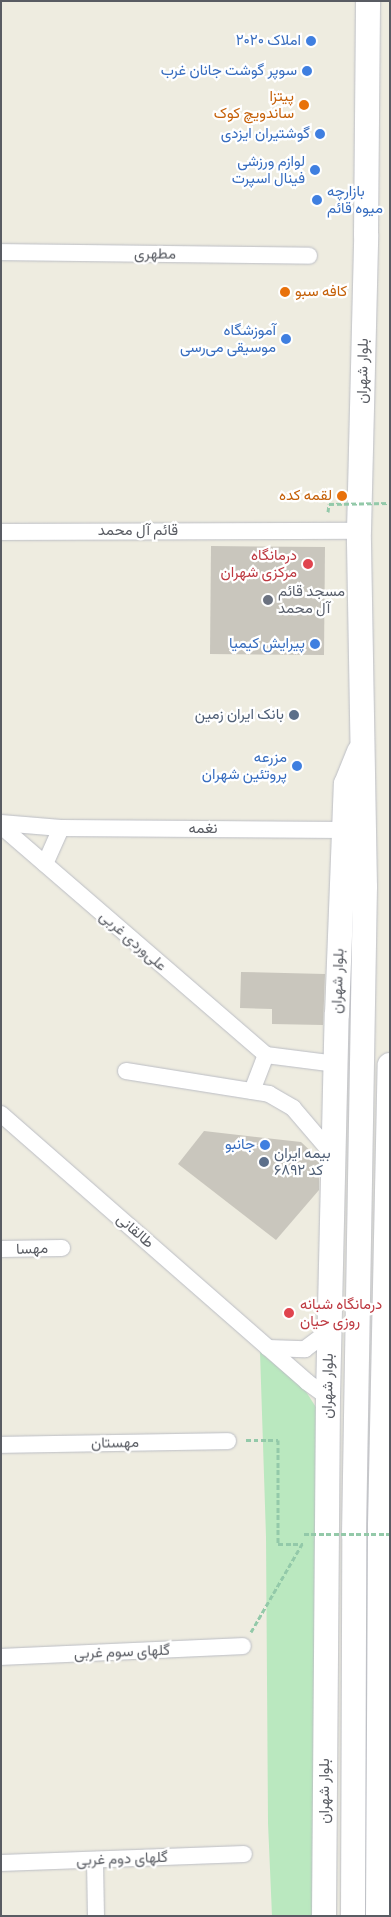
<!DOCTYPE html>
<meta charset="utf-8">
<style>
body{margin:0}
#map{position:relative;width:391px;height:1917px;overflow:hidden;background:#eeece0;font-family:Signika,Vazirmatn,sans-serif}
div>[style]{position:absolute}
[style*='--x']{left:calc(var(--x)*1px);top:calc(var(--y)*1px);width:calc(var(--w)*1px);rotate:calc(var(--a)*1deg)}
.green>*{inset:0;background:#bae8bf}
.building>*{inset:0;background:#c9c6bd}
.path>*{height:3px;margin-top:-1.5px;transform-origin:0;background:repeating-linear-gradient(90deg,#93c9a9 0 5px,transparent 0 7.5px)}
.roads{filter:drop-shadow(0 0 1px #bbbdc4) drop-shadow(0 0 1px #bbbdc4)}
.street>*{height:16px;margin:-8px;padding:0 8px;transform-origin:8px;border-radius:8px;background:#fff}
.secondary>*{height:24px;margin:-12px;padding:0 12px;transform-origin:12px;border-radius:12px;background:#fff}
.path-bridge>*{height:3px;margin-top:-1.5px;transform-origin:0;background:repeating-linear-gradient(90deg,#93c9a9 0 5px,transparent 0 7.5px)}
.dots>*{width:14px;height:14px;translate:-50% -50%;box-sizing:border-box;border:2px solid #fff;border-radius:50%}
span{translate:-50% -50%;white-space:nowrap;text-align:center;line-height:1.15;-webkit-text-stroke:4.5px #fff;paint-order:stroke}
.shop-label{font-size:15px;color:#366cbe}
.right{translate:-100% -50%;text-align:right}
.left{translate:0 -50%;text-align:left}
.food-label{font-size:15px;color:#c56008}
.street-label{font-size:15px;color:#595c63}
.health-label{font-size:15px;color:#be3a42}
.worship-label{font-size:15px;color:#5b616d}
.service-label{font-size:15px;color:#4e5e75}
.frame{position:absolute;inset:0;border:2px solid #595c63;pointer-events:none}
</style>
<div id="map">
<div class="green">
<i style="clip-path:polygon(260px 1352px,305px 1390px,319px 1412px,315px 1916px,272px 1916px,268px 1823px,266px 1537px)"></i>
</div>
<div class="building">
<i style="clip-path:polygon(211px 546px,325px 547px,324px 655px,210px 654px)"></i>
<i style="clip-path:polygon(241px 972px,325px 974px,323px 1025px,272px 1024px,272px 1009px,240px 1008px)"></i>
<i style="clip-path:polygon(204px 1131px,301px 1142px,319px 1159px,319px 1190px,276px 1240px,178px 1164px)"></i>
</div>
<div class="path">
<i style="--x:328;--y:512;--w:8;--a:-83"></i>
<i style="--x:246;--y:1440;--w:32;--a:0"></i>
<i style="--x:278;--y:1440;--w:104;--a:90"></i>
<i style="--x:278;--y:1544;--w:25;--a:0"></i>
<i style="--x:251;--y:1632;--w:102;--a:-59.9"></i>
</div>
<div class="roads">
<div class="street">
<i style="--x:1;--y:252;--w:308;--a:0.7"></i>
<i style="--x:1;--y:532;--w:358;--a:-0.2"></i>
<i style="--x:1;--y:823;--w:60;--a:4.8"></i>
<i style="--x:61;--y:828;--w:283;--a:0.4"></i>
<i style="--x:1;--y:826;--w:350;--a:40.8"></i>
<i style="--x:266;--y:1055;--w:71;--a:7.3"></i>
<i style="--x:45;--y:864;--w:39;--a:-66"></i>
<i style="--x:126;--y:1071;--w:145;--a:9.1"></i>
<i style="--x:269;--y:1094;--w:28;--a:30"></i>
<i style="--x:293;--y:1108;--w:63;--a:49.5"></i>
<i style="--x:252;--y:1091;--w:39;--a:-69"></i>
<i style="--x:1;--y:1114;--w:407;--a:41.2"></i>
<i style="--x:307;--y:1382;--w:26;--a:36"></i>
<i style="--x:1;--y:1249;--w:61;--a:-0.9"></i>
<i style="--x:268;--y:1348;--w:37;--a:2"></i>
<i style="--x:305;--y:1349;--w:30;--a:-37"></i>
<i style="--x:1;--y:1445;--w:227;--a:-1"></i>
<i style="--x:1;--y:1657;--w:242;--a:-2.6"></i>
<i style="--x:95;--y:1860;--w:56;--a:89"></i>
<i style="--x:1;--y:1863;--w:243;--a:-2.1"></i>
</div>
<div class="secondary">
<i style="--x:324;--y:1916;--w:519;--a:-89.56"></i>
<i style="--x:328;--y:1397;--w:383;--a:-88.7"></i>
<i style="--x:337;--y:1014;--w:230;--a:-87.8"></i>
<i style="--x:346;--y:784;--w:35;--a:-68"></i>
<i style="--x:353;--y:1916;--w:381;--a:-89.8"></i>
<i style="--x:354;--y:1535;--w:648;--a:-89.03"></i>
<i style="--x:365;--y:887;--w:356;--a:-91"></i>
<i style="--x:359;--y:531;--w:296;--a:-88.6"></i>
<i style="--x:366;--y:235;--w:234;--a:-89.5"></i>
<i style="--x:378;--y:1916;--w:391;--a:-89.7"></i>
<i style="--x:380;--y:1525;--w:460;--a:-88.8"></i>
</div>
</div>
<div class="path-bridge">
<i style="--x:329;--y:504;--w:61;--a:-0.9"></i>
<i style="--x:304;--y:1534;--w:86;--a:0"></i>
</div>
<div class="dots">
<i style="left:311px;top:41px;background:#3f7fe0"></i>
<i style="left:307px;top:71px;background:#3f7fe0"></i>
<i style="left:304px;top:105px;background:#e8710a"></i>
<i style="left:320px;top:134px;background:#3f7fe0"></i>
<i style="left:315px;top:170px;background:#3f7fe0"></i>
<i style="left:317px;top:200px;background:#3f7fe0"></i>
<i style="left:285px;top:292px;background:#e8710a"></i>
<i style="left:286px;top:339px;background:#3f7fe0"></i>
<i style="left:342px;top:496px;background:#e8710a"></i>
<i style="left:308px;top:564px;background:#e0444e"></i>
<i style="left:268px;top:600px;background:#6b7280"></i>
<i style="left:315px;top:644px;background:#3f7fe0"></i>
<i style="left:294px;top:715px;background:#5c6f8a"></i>
<i style="left:297px;top:766px;background:#3f7fe0"></i>
<i style="left:265px;top:1145px;background:#3f7fe0"></i>
<i style="left:264px;top:1162px;background:#5c6f8a"></i>
<i style="left:289px;top:1313px;background:#e0444e"></i>
</div>
<div class="shop-label">
<span class="right" style="left:301px;top:41px">املاک ۲۰۲۰</span>
<span class="right" style="left:297px;top:71px">سوپر گوشت جانان غرب</span>
<span class="right" style="left:310px;top:134px">گوشتیران ایزدی</span>
<span class="right" style="left:305px;top:170px">لوازم ورزشی<br>فینال اسپرت</span>
<span class="left" style="left:327px;top:200px">بازارچه<br>میوه قائم</span>
<span class="right" style="left:276px;top:339px">آموزشگاه<br>موسیقی می‌رسی</span>
<span class="right" style="left:305px;top:644px">پیرایش کیمیا</span>
<span class="right" style="left:287px;top:766px">مزرعه<br>پروتئین شهران</span>
<span class="right" style="left:255px;top:1145px">جانبو</span>
</div>
<div class="food-label">
<span class="right" style="left:294px;top:105px">پیتزا<br>ساندویچ کوک</span>
<span class="left" style="left:295px;top:292px">کافه سبو</span>
<span class="right" style="left:332px;top:496px">لقمه کده</span>
</div>
<div class="street-label">
<span style="left:155px;top:254px;rotate:1deg">مطهری</span>
<span style="left:363px;top:371px;rotate:-89deg">بلوار شهران</span>
<span style="left:138px;top:531px">قائم آل محمد</span>
<span style="left:203px;top:829px">نغمه</span>
<span style="left:133px;top:941px;rotate:41deg">علی‌وردی غربی</span>
<span style="left:338px;top:981px;rotate:-88deg">بلوار شهران</span>
<span style="left:135px;top:1231px;rotate:41deg">طالقانی</span>
<span style="left:32px;top:1249px;rotate:-2deg">مهسا</span>
<span style="left:328px;top:1386px;rotate:-89deg">بلوار شهران</span>
<span style="left:115px;top:1443px;rotate:-1deg">مهستان</span>
<span style="left:122px;top:1652px;rotate:-2deg">گلهای سوم غربی</span>
<span style="left:325px;top:1791px;rotate:-90deg">بلوار شهران</span>
<span style="left:122px;top:1859px;rotate:-2deg">گلهای دوم غربی</span>
</div>
<div class="health-label">
<span class="right" style="left:297px;top:564px">درمانگاه<br>مرکزی شهران</span>
<span class="left" style="left:300px;top:1313px">درمانگاه شبانه<br>روزی حیان</span>
</div>
<div class="worship-label">
<span class="left" style="left:278px;top:600px">مسجد قائم<br>آل محمد</span>
</div>
<div class="service-label">
<span class="right" style="left:284px;top:715px">بانک ایران زمین</span>
<span class="left" style="left:274px;top:1162px">بیمه ایران<br>کد ۶۸۹۲</span>
</div>
<div class="frame"></div>
</div>
